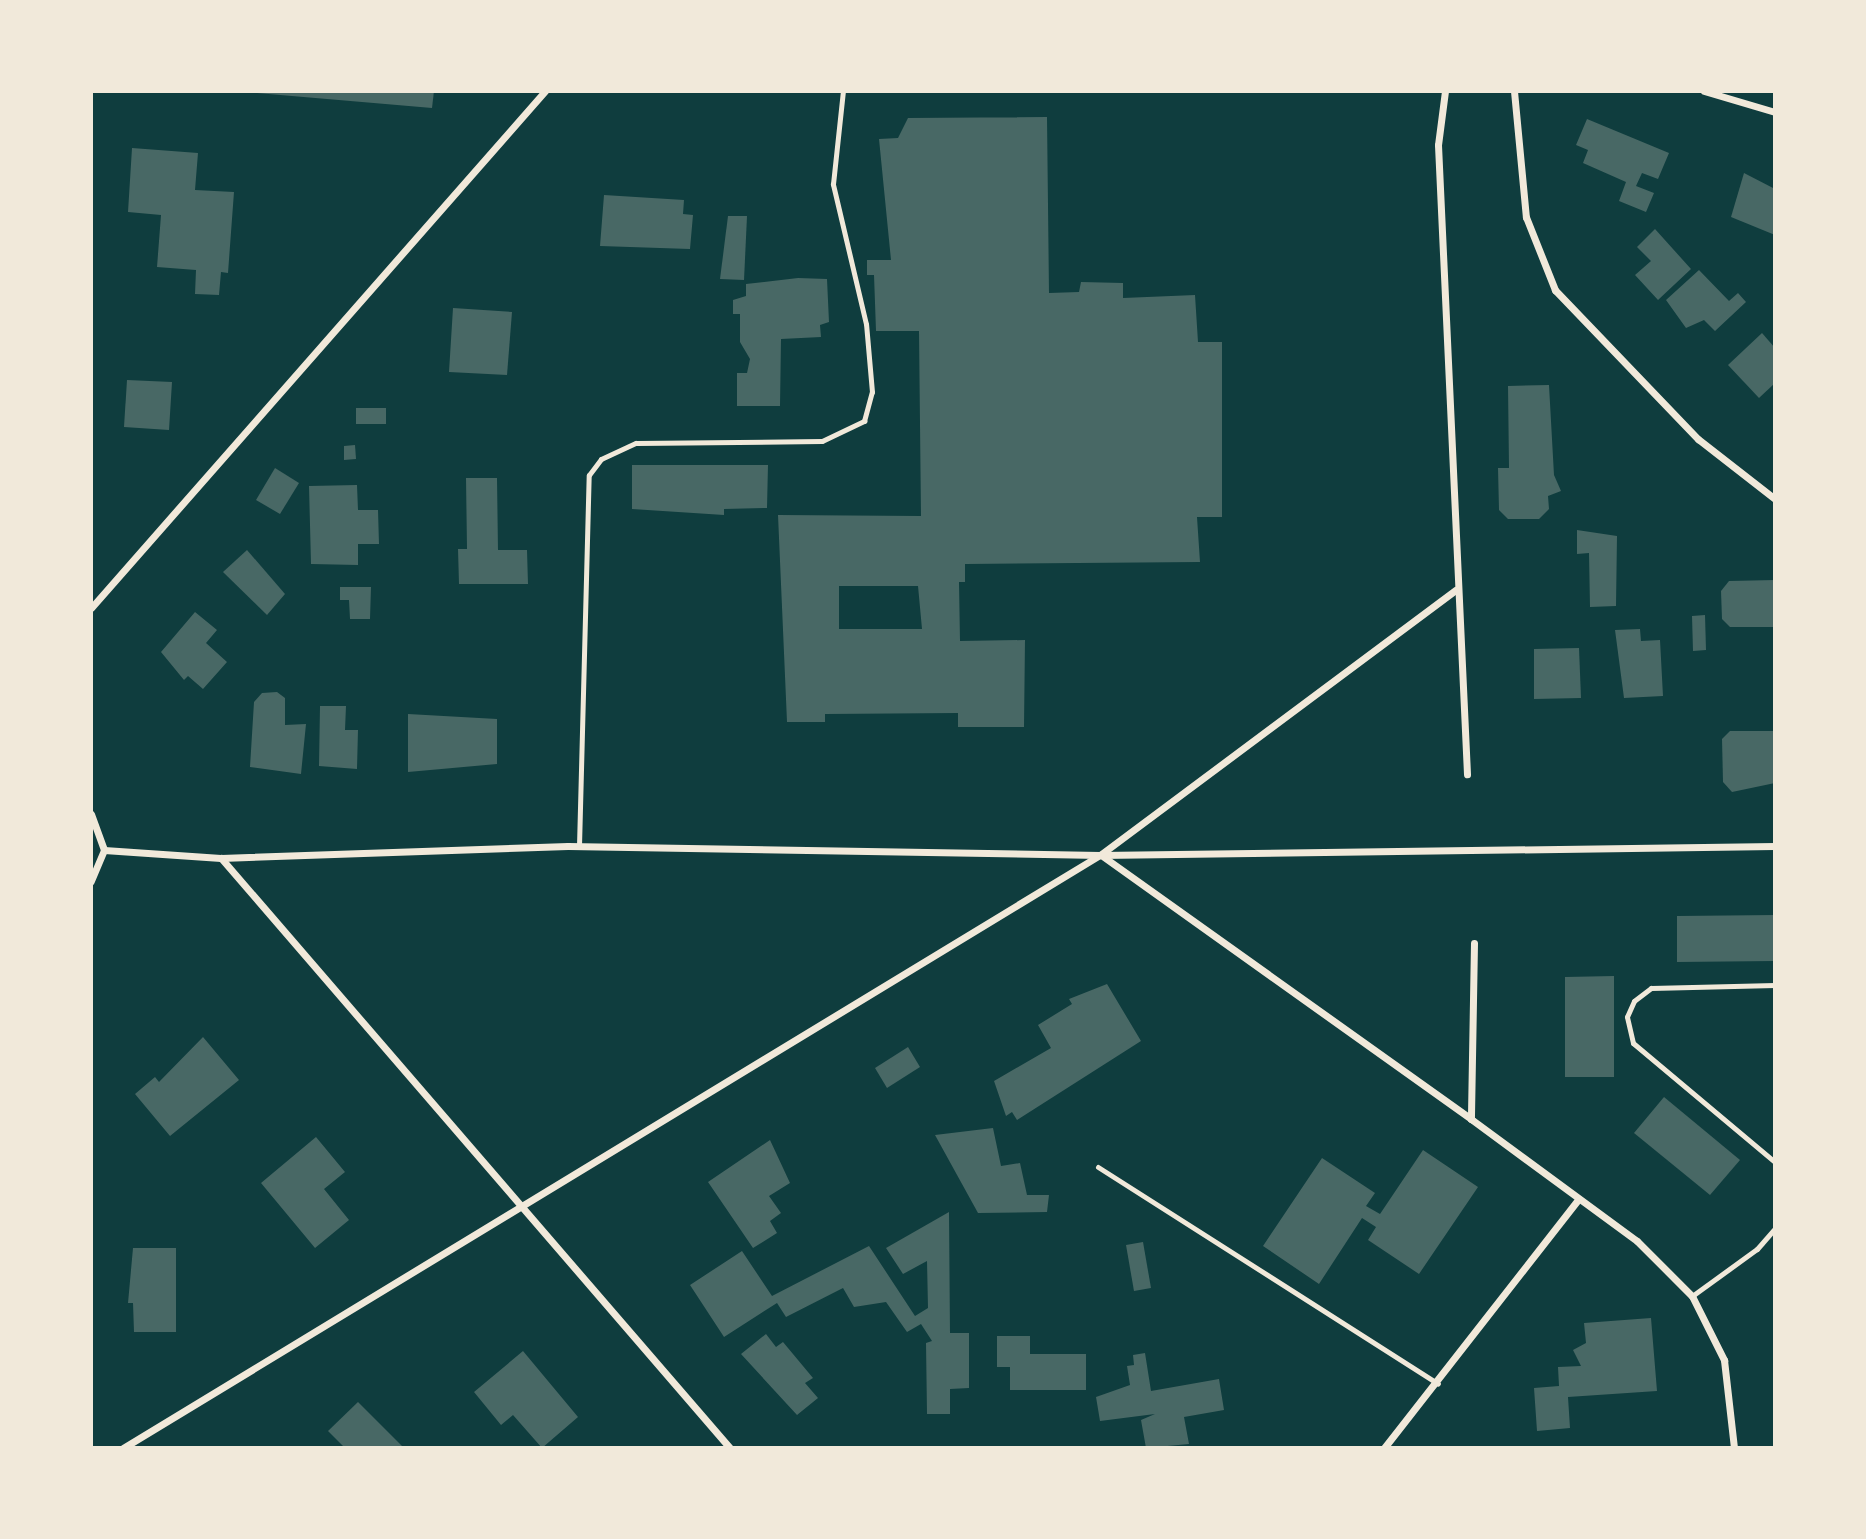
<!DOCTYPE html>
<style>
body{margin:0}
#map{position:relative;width:1866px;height:1539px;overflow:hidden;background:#0f3d3e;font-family:"Alegreya Sans",sans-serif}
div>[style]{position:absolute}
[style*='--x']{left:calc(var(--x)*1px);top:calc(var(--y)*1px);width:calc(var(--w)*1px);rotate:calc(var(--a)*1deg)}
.building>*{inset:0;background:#486865}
.service>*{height:5px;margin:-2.5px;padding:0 2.5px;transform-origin:2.5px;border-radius:2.5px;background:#f1e9da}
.minor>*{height:7px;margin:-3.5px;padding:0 3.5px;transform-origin:3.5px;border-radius:3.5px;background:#f1e9da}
span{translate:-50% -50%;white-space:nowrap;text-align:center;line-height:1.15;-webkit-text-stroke:7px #f1e9da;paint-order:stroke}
.frame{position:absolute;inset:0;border:93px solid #f1e9da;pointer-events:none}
</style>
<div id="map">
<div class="building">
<i style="clip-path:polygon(234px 91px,434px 91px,432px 108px)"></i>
<i style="clip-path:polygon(evenodd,1047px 117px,1049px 293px,1079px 292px,1081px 282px,1123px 283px,1123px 298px,1195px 295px,1198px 342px,1222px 342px,1222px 517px,1197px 517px,1200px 562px,965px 564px,965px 582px,959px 582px,960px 641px,1025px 640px,1024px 727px,958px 727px,958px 713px,825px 714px,825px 722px,787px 722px,778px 515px,921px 516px,919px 331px,876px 331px,874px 275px,867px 275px,867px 260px,891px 260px,879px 139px,898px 138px,908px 118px,1047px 117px,839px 586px,918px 586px,922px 629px,839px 629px,839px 586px)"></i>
<i style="clip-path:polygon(1587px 119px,1669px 153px,1658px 179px,1642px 173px,1636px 186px,1654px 193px,1646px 212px,1619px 201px,1626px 182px,1583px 163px,1588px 150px,1576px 145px)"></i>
<i style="clip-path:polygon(132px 148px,198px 153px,195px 190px,234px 192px,228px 273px,221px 272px,219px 295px,195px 294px,196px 270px,157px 267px,161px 215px,128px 212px)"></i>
<i style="clip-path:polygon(1744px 173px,1775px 189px,1775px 235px,1731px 217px)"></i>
<i style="clip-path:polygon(604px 195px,684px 200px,683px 214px,693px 215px,690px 249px,600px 246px)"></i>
<i style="clip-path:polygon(728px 216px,747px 216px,744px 280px,720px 279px)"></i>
<i style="clip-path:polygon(1655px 229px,1691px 269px,1658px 300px,1635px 275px,1651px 261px,1637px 247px)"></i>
<i style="clip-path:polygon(1699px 270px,1729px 301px,1738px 293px,1746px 302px,1715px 331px,1704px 320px,1686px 328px,1666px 300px)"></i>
<i style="clip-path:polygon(798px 278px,827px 279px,829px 322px,820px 325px,821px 337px,781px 339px,780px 406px,737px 406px,737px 373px,747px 373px,750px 359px,740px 342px,740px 314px,733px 314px,733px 300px,746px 296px,746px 284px)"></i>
<i style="clip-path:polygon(453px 308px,512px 312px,507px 375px,449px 372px)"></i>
<i style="clip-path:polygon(1762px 333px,1775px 348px,1775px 383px,1759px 398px,1728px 365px)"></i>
<i style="clip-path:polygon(127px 380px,172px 382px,169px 430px,124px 427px)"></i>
<i style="clip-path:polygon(1549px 385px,1554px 475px,1561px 491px,1548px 496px,1549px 509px,1539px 519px,1508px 519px,1499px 510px,1498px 468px,1509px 468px,1508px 386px)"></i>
<i style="clip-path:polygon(356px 408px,386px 408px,386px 424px,356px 424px)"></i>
<i style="clip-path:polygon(355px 445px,356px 459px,344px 460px,344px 446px)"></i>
<i style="clip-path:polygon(632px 465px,768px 465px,767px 508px,724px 509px,724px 515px,632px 509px)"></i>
<i style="clip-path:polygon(275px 468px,299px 483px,280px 514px,256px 500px)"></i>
<i style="clip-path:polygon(466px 478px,497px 478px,498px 550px,527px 550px,528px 584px,459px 584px,458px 549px,467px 549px)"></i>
<i style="clip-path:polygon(357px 485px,358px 510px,378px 510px,379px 544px,358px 544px,358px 565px,311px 564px,309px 486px)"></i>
<i style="clip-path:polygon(1577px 530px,1617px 536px,1616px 606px,1590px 607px,1589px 553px,1577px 554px)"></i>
<i style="clip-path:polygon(247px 550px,285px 594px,267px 615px,223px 572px)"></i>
<i style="clip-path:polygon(1775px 580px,1775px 627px,1730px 627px,1722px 619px,1721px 591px,1729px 581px)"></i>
<i style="clip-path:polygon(340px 587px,371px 587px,370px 619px,350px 619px,349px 600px,340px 600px)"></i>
<i style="clip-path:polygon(195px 612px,217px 630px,206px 643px,227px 662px,203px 689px,188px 676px,184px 680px,161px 652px)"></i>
<i style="clip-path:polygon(1705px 615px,1706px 650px,1693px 651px,1692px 616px)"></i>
<i style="clip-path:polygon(1640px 629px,1641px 641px,1660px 640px,1663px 696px,1624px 698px,1615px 630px)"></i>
<i style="clip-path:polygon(1579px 648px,1581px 698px,1534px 699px,1534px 649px)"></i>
<i style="clip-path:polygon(277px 692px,285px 698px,285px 725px,306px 724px,301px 774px,250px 767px,254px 702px,262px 693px)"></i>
<i style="clip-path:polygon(320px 706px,346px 706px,345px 730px,358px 730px,357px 769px,319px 766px)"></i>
<i style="clip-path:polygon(408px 714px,497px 719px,497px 764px,408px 772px)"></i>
<i style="clip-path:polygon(1730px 731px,1775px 731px,1775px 783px,1732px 792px,1723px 782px,1722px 739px)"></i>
<i style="clip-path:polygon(1775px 915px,1775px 961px,1677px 962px,1677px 916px)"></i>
<i style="clip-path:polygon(1614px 976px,1614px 1077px,1565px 1077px,1565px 977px)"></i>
<i style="clip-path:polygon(1107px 984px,1141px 1041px,1017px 1120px,1012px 1112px,1006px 1116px,994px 1081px,1051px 1048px,1038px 1025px,1072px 1004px,1069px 999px)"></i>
<i style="clip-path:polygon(203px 1037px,239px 1080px,170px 1136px,135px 1094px,155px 1077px,159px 1082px)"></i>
<i style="clip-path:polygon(908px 1047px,920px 1067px,887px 1088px,875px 1068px)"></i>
<i style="clip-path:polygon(1664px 1097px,1740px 1160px,1710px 1195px,1634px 1133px)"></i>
<i style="clip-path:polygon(993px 1128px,1001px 1166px,1020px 1163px,1027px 1195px,1049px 1195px,1047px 1212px,978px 1213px,935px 1135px)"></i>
<i style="clip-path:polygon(316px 1137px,345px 1172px,324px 1189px,349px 1220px,315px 1248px,261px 1183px)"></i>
<i style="clip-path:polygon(770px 1140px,790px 1183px,769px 1196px,781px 1213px,770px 1221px,777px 1233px,753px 1248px,708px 1182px)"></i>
<i style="clip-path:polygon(1423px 1150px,1478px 1187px,1419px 1274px,1368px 1240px,1376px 1227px,1362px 1218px,1319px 1284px,1263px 1246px,1322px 1158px,1375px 1193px,1366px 1206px,1380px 1214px)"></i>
<i style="clip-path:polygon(949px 1212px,950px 1333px,969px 1333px,969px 1388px,950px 1389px,950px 1414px,927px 1414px,926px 1343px,932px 1341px,921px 1324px,907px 1332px,886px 1302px,854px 1307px,843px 1288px,786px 1317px,777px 1303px,724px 1337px,690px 1285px,742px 1251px,772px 1296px,869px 1246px,915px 1316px,928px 1308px,927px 1261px,903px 1274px,886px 1248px)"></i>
<i style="clip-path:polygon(1143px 1242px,1151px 1288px,1134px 1291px,1126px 1245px)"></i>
<i style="clip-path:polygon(133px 1248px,176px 1248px,176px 1332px,134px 1332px,133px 1303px,128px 1303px)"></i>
<i style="clip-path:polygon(1651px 1318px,1657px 1391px,1568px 1397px,1570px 1428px,1537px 1431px,1534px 1388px,1559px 1386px,1558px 1367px,1581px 1366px,1573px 1350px,1586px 1343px,1584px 1323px)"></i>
<i style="clip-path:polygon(766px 1334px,776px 1347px,783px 1342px,813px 1378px,805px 1383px,818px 1398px,797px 1415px,741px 1354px)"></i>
<i style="clip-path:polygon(997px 1336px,1030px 1336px,1030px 1354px,1086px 1354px,1086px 1390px,1010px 1390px,1010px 1367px,997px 1367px)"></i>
<i style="clip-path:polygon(523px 1351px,578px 1417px,542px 1448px,513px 1415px,501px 1425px,474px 1392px)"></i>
<i style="clip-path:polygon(1145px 1353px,1151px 1391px,1219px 1379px,1224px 1410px,1184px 1417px,1189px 1444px,1146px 1448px,1141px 1420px,1155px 1414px,1100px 1421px,1096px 1397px,1130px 1385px,1127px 1366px,1134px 1365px,1133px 1355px)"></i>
<i style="clip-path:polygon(358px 1402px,404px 1448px,345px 1448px,328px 1431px)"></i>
</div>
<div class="service">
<i style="--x:579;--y:846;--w:371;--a:-88.5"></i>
<i style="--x:589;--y:475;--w:20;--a:-53"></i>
<i style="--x:601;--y:459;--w:38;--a:-25"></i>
<i style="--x:636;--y:443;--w:186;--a:-0.6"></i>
<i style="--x:822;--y:441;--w:47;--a:-25.5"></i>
<i style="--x:864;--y:421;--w:30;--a:-75"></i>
<i style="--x:872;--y:392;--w:68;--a:-95"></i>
<i style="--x:866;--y:324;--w:144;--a:-103.3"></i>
<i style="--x:833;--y:184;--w:94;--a:-83.9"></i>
<i style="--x:1775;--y:985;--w:124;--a:178.6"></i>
<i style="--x:1651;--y:988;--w:21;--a:143"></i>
<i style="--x:1634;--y:1001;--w:17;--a:114"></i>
<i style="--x:1627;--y:1017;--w:27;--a:77"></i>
<i style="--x:1633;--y:1043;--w:185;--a:40"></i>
<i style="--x:1098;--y:1167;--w:403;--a:32.5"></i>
<i style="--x:1692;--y:1296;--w:80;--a:-35.9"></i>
<i style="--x:1757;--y:1249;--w:28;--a:-49"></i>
</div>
<div class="minor">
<i style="--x:1445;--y:91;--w:54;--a:97.4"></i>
<i style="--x:1438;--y:145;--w:630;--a:87.36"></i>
<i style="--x:1514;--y:91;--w:127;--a:84.6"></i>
<i style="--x:1526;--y:217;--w:79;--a:68.3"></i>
<i style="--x:1555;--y:290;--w:207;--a:46.2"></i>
<i style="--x:1698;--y:439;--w:98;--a:37.9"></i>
<i style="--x:1704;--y:91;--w:74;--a:16.5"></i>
<i style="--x:91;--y:608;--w:688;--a:-48.71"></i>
<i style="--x:91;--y:814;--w:38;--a:70"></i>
<i style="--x:104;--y:850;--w:34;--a:113"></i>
<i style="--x:104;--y:850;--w:117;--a:3.9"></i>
<i style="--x:221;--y:858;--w:347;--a:-2"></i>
<i style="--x:568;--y:846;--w:532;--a:0.97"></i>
<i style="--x:1100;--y:855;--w:675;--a:-0.76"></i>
<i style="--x:1101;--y:855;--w:455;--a:35.5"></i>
<i style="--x:221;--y:858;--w:779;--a:49.22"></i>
<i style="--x:1474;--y:943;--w:176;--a:91"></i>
<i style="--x:1471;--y:1119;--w:206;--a:36.3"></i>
<i style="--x:1637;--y:1241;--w:78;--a:45"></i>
<i style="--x:1692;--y:1296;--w:72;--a:63.4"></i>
<i style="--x:1724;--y:1360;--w:89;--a:83.5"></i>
<i style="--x:123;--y:1448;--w:1143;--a:-31.26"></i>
<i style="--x:1100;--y:855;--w:444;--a:-36.7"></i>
<i style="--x:1384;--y:1448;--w:315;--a:-52"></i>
</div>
<div class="frame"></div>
</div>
